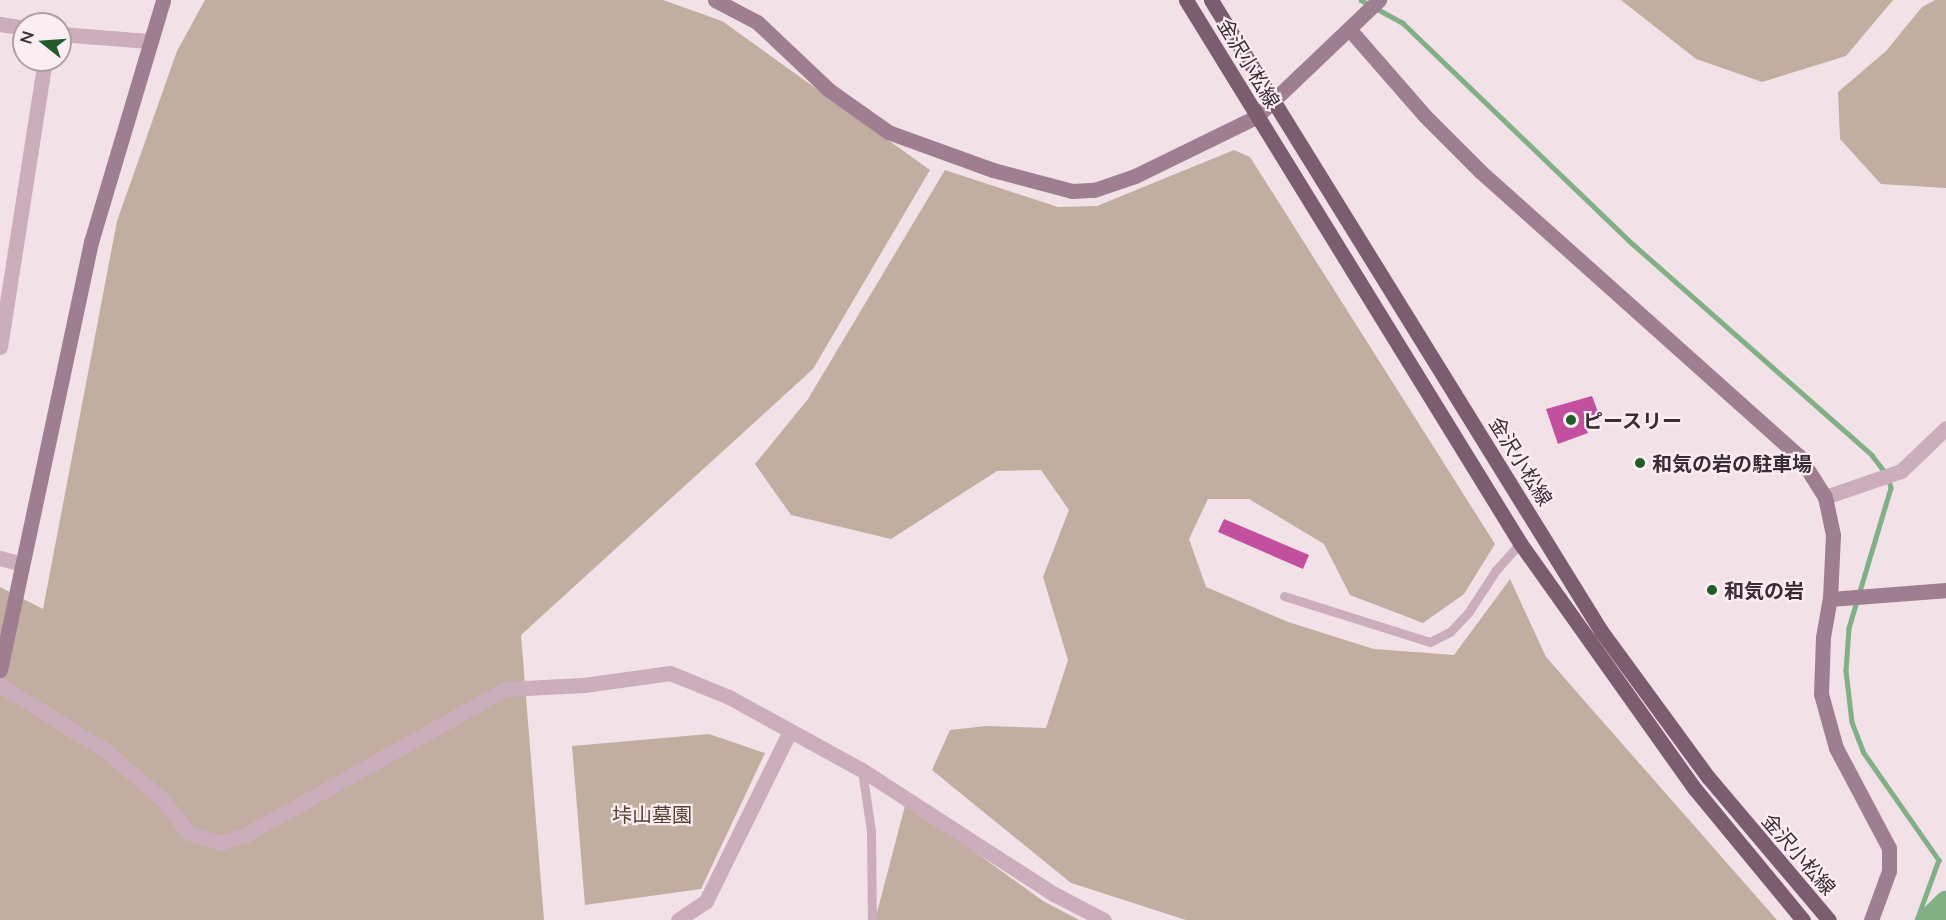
<!DOCTYPE html>
<meta charset="utf-8">
<style>
body{margin:0}
#map{position:relative;width:1946px;height:920px;overflow:hidden;background:#f3e1e8;font-family:Lato,"Noto Sans JP",sans-serif}
div>[style]{position:absolute}
[style*='--x']{left:calc(var(--x)*1px);top:calc(var(--y)*1px);width:calc(var(--w)*1px);rotate:calc(var(--a)*1deg)}
.green>*{inset:0;background:#c2aea1}
.stream>*{height:4.5px;margin:-2.25px;padding:0 2.25px;transform-origin:2.25px;border-radius:2.25px;background:#81b086}
.river>*{height:27px;margin:-13.5px;padding:0 13.5px;transform-origin:13.5px;border-radius:13.5px;background:#81b086}
.building>*{inset:0;background:#c34f9f}
.lane>*{height:9px;margin:-4.5px;padding:0 4.5px;transform-origin:4.5px;border-radius:4.5px;background:#cbadbb}
.street>*{height:15px;margin:-7.5px;padding:0 7.5px;transform-origin:7.5px;border-radius:7.5px;background:#cbadbb}
.secondary>*{height:15px;margin:-7.5px;padding:0 7.5px;transform-origin:7.5px;border-radius:7.5px;background:#9f7e91}
.primary>*{height:15px;margin:-7.5px;padding:0 7.5px;transform-origin:7.5px;border-radius:7.5px;background:#7b5d6f}
.dots>*{width:16px;height:16px;translate:-50% -50%;box-sizing:border-box;border:3px solid #faeef3;border-radius:50%}
span{translate:-50% -50%;white-space:nowrap;text-align:center;line-height:1.15;-webkit-text-stroke:4.5px #faeef3;paint-order:stroke}
.street-label{font-size:20px;color:#3a2b34}
.poi-label{font-size:20px;color:#3a2b34;font-weight:700}
.left{translate:0 -50%;text-align:left}
.park-label{font-size:20px;color:#58412f}
.north{position:absolute;left:12px;top:12px;width:60px;height:60px;box-sizing:border-box;background:#faeef3;border:2px solid #ada0a7;border-radius:50%;rotate:287deg;font-size:16px;font-weight:700;line-height:24px;text-align:center;color:#3a2b34}
.north::after{content:'';display:block;margin:auto;width:21px;height:27px;background:#215b29;clip-path:polygon(50% 0,100% 100%,50% 72%,0 100%)}
</style>
<div id="map">
<div class="green">
<i style="clip-path:polygon(205px 0,663px 0,722px 21px,930px 170px,813px 369px,521px 635px,544px 920px,0 920px,0 587px,43px 609px,117px 221px,177px 51px)"></i>
<i style="clip-path:polygon(1621px 0,1893px 0,1846px 56px,1762px 82px,1696px 59px)"></i>
<i style="clip-path:polygon(1935px 0,1946px 0,1946px 188px,1881px 184px,1840px 139px,1838px 92px,1886px 51px,1922px 7px)"></i>
<i style="clip-path:polygon(1234px 150px,1250px 157px,1495px 544px,1464px 594px,1423px 623px,1350px 595px,1324px 544px,1249px 499px,1208px 499px,1189px 539px,1206px 587px,1288px 622px,1374px 649px,1454px 655px,1510px 579px,1546px 657px,1777px 920px,1186px 920px,1071px 883px,932px 770px,950px 730px,986px 726px,1046px 728px,1068px 660px,1043px 577px,1069px 510px,1041px 470px,997px 471px,891px 539px,791px 515px,755px 464px,808px 399px,945px 170px,1058px 207px,1097px 206px)"></i>
<i style="clip-path:polygon(709px 734px,765px 753px,701px 889px,585px 905px,572px 746px)"></i>
<i style="clip-path:polygon(906px 802px,1043px 901px,1079px 920px,875px 920px)"></i>
</div>
<div class="stream">
<i style="--x:1361;--y:0;--w:48;--a:28.7"></i>
<i style="--x:1403;--y:23;--w:320;--a:43.9"></i>
<i style="--x:1634;--y:245;--w:317;--a:41.4"></i>
<i style="--x:1872;--y:455;--w:26;--a:53"></i>
<i style="--x:1888;--y:476;--w:12;--a:76"></i>
<i style="--x:1891;--y:488;--w:146;--a:106.7"></i>
<i style="--x:1849;--y:628;--w:43;--a:94"></i>
<i style="--x:1846;--y:671;--w:51;--a:83.3"></i>
<i style="--x:1852;--y:722;--w:33;--a:69"></i>
<i style="--x:1864;--y:753;--w:131;--a:55"></i>
<i style="--x:1939;--y:860;--w:64;--a:110.1"></i>
</div>
<div class="river">
<i style="--x:1930;--y:920;--w:23;--a:-45"></i>
</div>
<div class="building">
<i style="clip-path:polygon(1592px 396px,1600px 417px,1584px 423px,1588px 433px,1558px 444px,1546px 409px)"></i>
<i style="clip-path:polygon(1224px 519px,1309px 555px,1303px 569px,1218px 532px)"></i>
</div>
<div class="lane">
<i style="--x:1284;--y:596;--w:153;--a:17.5"></i>
<i style="--x:1430;--y:642;--w:22;--a:-27"></i>
<i style="--x:1450;--y:632;--w:26;--a:-47"></i>
<i style="--x:1468;--y:613;--w:51;--a:-56.9"></i>
<i style="--x:1496;--y:570;--w:36;--a:-48"></i>
<i style="--x:862;--y:770;--w:62;--a:81.6"></i>
<i style="--x:871;--y:831;--w:89;--a:89.4"></i>
</div>
<div class="street">
<i style="--x:0;--y:24;--w:24;--a:9"></i>
<i style="--x:60;--y:34;--w:89;--a:4.5"></i>
<i style="--x:0;--y:347;--w:291;--a:-81.1"></i>
<i style="--x:1825;--y:497;--w:80;--a:-18.9"></i>
<i style="--x:1901;--y:471;--w:62;--a:-43.7"></i>
<i style="--x:0;--y:558;--w:23;--a:15"></i>
<i style="--x:0;--y:685;--w:125;--a:31.9"></i>
<i style="--x:106;--y:751;--w:75;--a:40.7"></i>
<i style="--x:163;--y:800;--w:42;--a:51.8"></i>
<i style="--x:189;--y:833;--w:33;--a:18"></i>
<i style="--x:220;--y:843;--w:28;--a:-18"></i>
<i style="--x:247;--y:834;--w:296;--a:-29.3"></i>
<i style="--x:505;--y:689;--w:79;--a:-2.9"></i>
<i style="--x:584;--y:685;--w:87;--a:-7.9"></i>
<i style="--x:670;--y:673;--w:64;--a:22.1"></i>
<i style="--x:729;--y:697;--w:152;--a:28.8"></i>
<i style="--x:862;--y:770;--w:229;--a:32.9"></i>
<i style="--x:1054;--y:894;--w:56;--a:27.5"></i>
<i style="--x:678;--y:920;--w:34;--a:-34"></i>
<i style="--x:706;--y:901;--w:190;--a:-63.7"></i>
</div>
<div class="secondary">
<i style="--x:715;--y:0;--w:47;--a:27.6"></i>
<i style="--x:757;--y:22;--w:99;--a:43.4"></i>
<i style="--x:829;--y:90;--w:72;--a:35.4"></i>
<i style="--x:888;--y:132;--w:112;--a:19.9"></i>
<i style="--x:993;--y:170;--w:82;--a:14.9"></i>
<i style="--x:1072;--y:191;--w:22;--a:-3"></i>
<i style="--x:1094;--y:190;--w:43;--a:-18.9"></i>
<i style="--x:1135;--y:176;--w:135;--a:-26"></i>
<i style="--x:1256;--y:117;--w:170;--a:-43.6"></i>
<i style="--x:1350;--y:30;--w:114;--a:48.9"></i>
<i style="--x:1425;--y:116;--w:79;--a:45"></i>
<i style="--x:1481;--y:172;--w:426;--a:41.8"></i>
<i style="--x:1799;--y:456;--w:49;--a:57.6"></i>
<i style="--x:1825;--y:497;--w:39;--a:78"></i>
<i style="--x:1833;--y:535;--w:64;--a:92.7"></i>
<i style="--x:0;--y:670;--w:438;--a:-78"></i>
<i style="--x:91;--y:242;--w:252;--a:-73.4"></i>
<i style="--x:1871;--y:920;--w:52;--a:-69.8"></i>
<i style="--x:1889;--y:871;--w:23;--a:-90"></i>
<i style="--x:1889;--y:848;--w:113;--a:-117.9"></i>
<i style="--x:1836;--y:748;--w:56;--a:-105.5"></i>
<i style="--x:1821;--y:694;--w:57;--a:-88"></i>
<i style="--x:1823;--y:637;--w:39;--a:-80"></i>
<i style="--x:1830;--y:599;--w:116;--a:-4.4"></i>
</div>
<div class="primary">
<i style="--x:1186;--y:0;--w:637;--a:58.4"></i>
<i style="--x:1520;--y:543;--w:302;--a:54.6"></i>
<i style="--x:1695;--y:789;--w:170;--a:50.5"></i>
<i style="--x:1211;--y:0;--w:742;--a:58.28"></i>
<i style="--x:1601;--y:631;--w:181;--a:53.8"></i>
<i style="--x:1708;--y:777;--w:187;--a:49.8"></i>
</div>
<div class="dots">
<i style="left:1571px;top:420px;background:#215b29"></i>
<i style="left:1640px;top:463px;background:#215b29"></i>
<i style="left:1712px;top:590px;background:#215b29"></i>
</div>
<div class="street-label">
<span style="left:1249px;top:63px;rotate:59deg">金沢小松線</span>
<span style="left:1521px;top:461px;rotate:58deg">金沢小松線</span>
<span style="left:1799px;top:854px;rotate:49deg">金沢小松線</span>
</div>
<div class="poi-label">
<span class="left" style="left:1583px;top:420px">ピースリー</span>
<span class="left" style="left:1652px;top:463px">和気の岩の駐車場</span>
<span class="left" style="left:1724px;top:590px">和気の岩</span>
</div>
<div class="park-label">
<span style="left:652px;top:814px">垰山墓園</span>
</div>
<div class="north">N</div>
</div>
